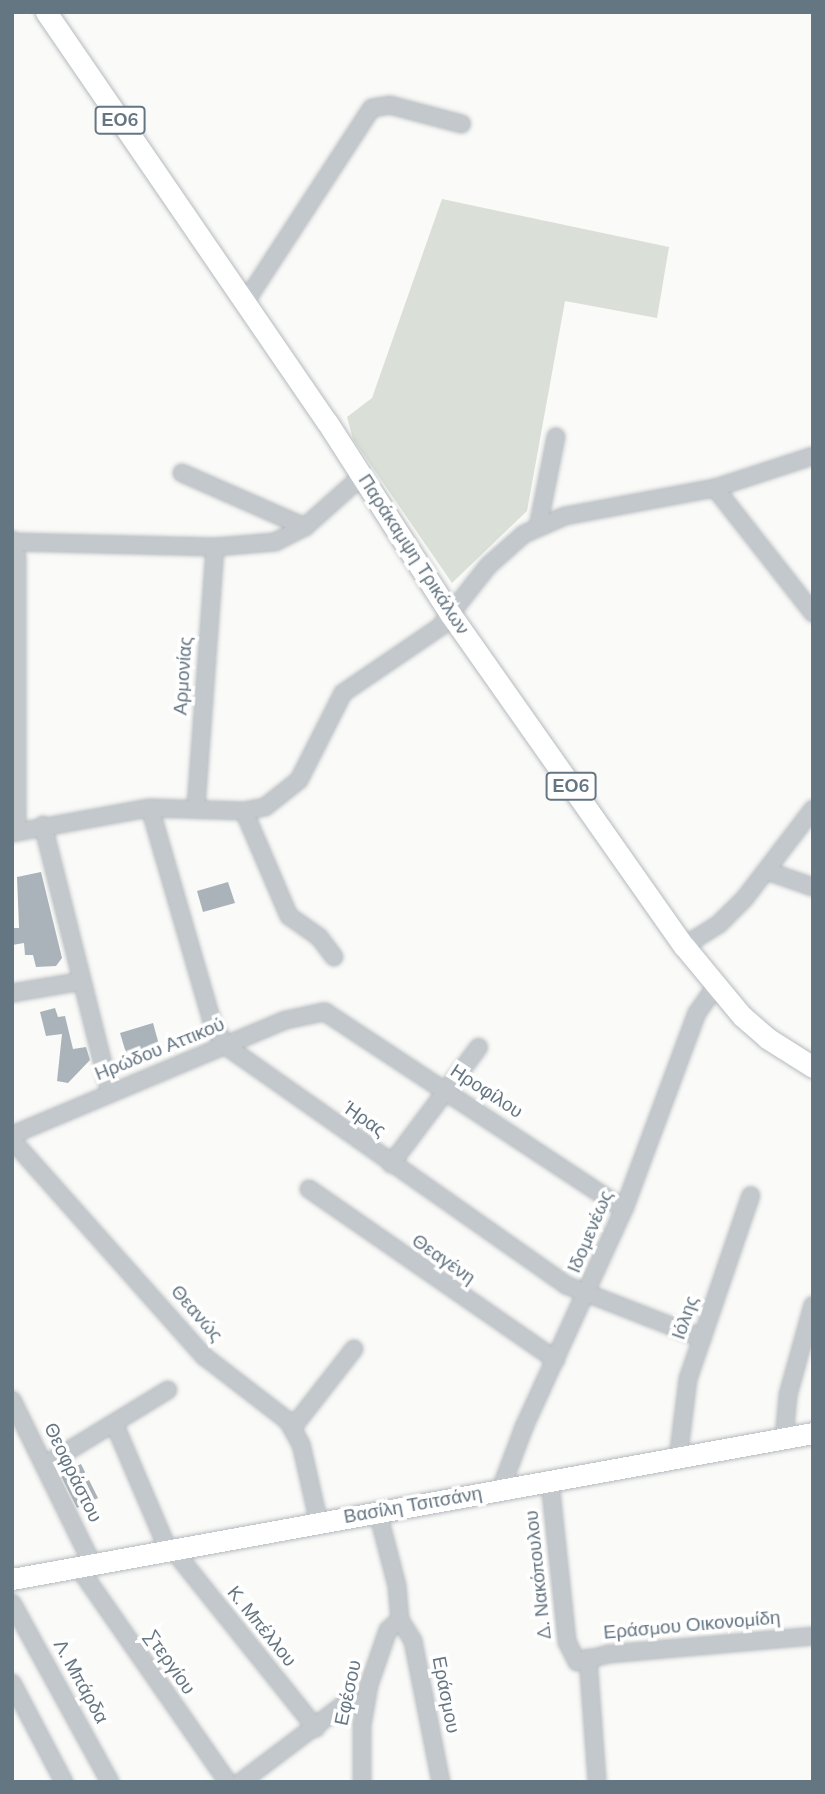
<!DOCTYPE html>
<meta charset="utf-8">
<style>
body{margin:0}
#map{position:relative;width:825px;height:1794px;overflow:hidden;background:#fafaf8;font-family:"Nunito Sans",sans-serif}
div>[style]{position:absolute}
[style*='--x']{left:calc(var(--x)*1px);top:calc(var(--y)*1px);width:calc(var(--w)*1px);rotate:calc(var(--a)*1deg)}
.green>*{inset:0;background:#dadfd7}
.building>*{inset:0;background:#aab3b9}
.roads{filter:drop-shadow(0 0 2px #b5babe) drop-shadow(0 0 2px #b5babe)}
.minor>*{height:16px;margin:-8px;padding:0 8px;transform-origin:8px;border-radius:8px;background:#c3c8cc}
.major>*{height:21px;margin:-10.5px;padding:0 10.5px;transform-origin:10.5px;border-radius:10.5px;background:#fff}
span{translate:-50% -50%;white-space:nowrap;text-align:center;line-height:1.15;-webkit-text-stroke:7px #fff;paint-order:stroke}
.shield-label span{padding:2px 5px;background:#fff;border:2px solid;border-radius:5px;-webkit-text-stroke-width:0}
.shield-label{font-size:18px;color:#657683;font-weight:700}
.street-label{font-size:19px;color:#657683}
.frame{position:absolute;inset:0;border:14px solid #657683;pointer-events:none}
</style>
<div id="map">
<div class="green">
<i style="clip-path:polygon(442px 199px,669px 247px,657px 318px,565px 301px,527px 511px,452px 583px,353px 439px,347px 417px,372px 398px)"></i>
</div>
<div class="building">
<i style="clip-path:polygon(41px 872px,62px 958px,56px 966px,36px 967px,33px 955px,25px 955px,24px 943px,12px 945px,12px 928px,19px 928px,17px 877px)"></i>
<i style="clip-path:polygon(228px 882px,235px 903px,203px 912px,197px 891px)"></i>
<i style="clip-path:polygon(55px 1008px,58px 1017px,65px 1016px,73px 1049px,86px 1047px,90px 1060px,68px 1083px,57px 1081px,62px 1034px,46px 1036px,40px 1012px)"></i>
<i style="clip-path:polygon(153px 1023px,161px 1052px,129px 1063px,120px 1033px)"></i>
<i style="clip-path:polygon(81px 1464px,98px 1498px,77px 1508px,60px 1474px)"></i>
</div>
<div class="roads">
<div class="minor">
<i style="--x:244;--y:304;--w:234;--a:-56.9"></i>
<i style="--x:372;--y:108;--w:18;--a:-9"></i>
<i style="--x:390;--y:105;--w:74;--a:14.8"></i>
<i style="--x:182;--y:473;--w:134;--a:23.7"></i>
<i style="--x:715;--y:488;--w:159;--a:51.9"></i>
<i style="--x:538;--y:527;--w:92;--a:-78.7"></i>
<i style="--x:12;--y:540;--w:20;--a:75"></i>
<i style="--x:17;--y:559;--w:273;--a:90"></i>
<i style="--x:15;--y:542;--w:200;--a:1.4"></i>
<i style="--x:215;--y:547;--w:60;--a:-4.8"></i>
<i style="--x:275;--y:542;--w:34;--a:-27"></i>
<i style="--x:305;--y:527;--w:76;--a:-41.8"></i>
<i style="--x:196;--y:807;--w:261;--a:-85.8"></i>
<i style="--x:150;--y:808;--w:226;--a:73.8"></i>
<i style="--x:213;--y:1025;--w:25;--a:58"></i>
<i style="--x:226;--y:1046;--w:416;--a:35.1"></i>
<i style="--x:566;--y:1285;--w:146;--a:21.3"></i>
<i style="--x:244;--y:811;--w:114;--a:66.8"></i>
<i style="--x:289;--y:916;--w:37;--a:35"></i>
<i style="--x:319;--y:937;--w:25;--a:53"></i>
<i style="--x:43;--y:825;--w:275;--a:75.9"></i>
<i style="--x:12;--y:833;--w:140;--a:-10.3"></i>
<i style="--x:150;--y:808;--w:94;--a:1.8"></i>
<i style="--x:244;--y:811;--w:21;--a:-11"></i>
<i style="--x:265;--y:807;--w:43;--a:-38.5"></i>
<i style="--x:299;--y:780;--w:97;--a:-63.2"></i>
<i style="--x:343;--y:693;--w:117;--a:-34.2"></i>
<i style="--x:440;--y:627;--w:78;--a:-51.8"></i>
<i style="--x:488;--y:566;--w:48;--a:-41.6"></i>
<i style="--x:524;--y:534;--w:45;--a:-23.7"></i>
<i style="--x:565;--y:516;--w:153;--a:-10.6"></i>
<i style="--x:715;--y:488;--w:103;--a:-18.1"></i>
<i style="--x:767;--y:871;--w:49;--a:19.2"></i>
<i style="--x:684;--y:946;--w:41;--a:-32.2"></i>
<i style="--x:719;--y:924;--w:37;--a:-45"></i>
<i style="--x:745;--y:898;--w:112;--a:-52.6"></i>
<i style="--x:12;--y:993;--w:71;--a:-9.7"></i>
<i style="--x:12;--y:1135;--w:297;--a:-22.8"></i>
<i style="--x:286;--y:1020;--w:40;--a:-12"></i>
<i style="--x:325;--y:1012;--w:358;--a:33.4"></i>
<i style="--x:12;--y:1140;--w:290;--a:48.4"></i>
<i style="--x:205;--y:1357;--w:105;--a:37.6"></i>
<i style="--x:288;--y:1421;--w:26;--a:61"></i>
<i style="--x:301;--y:1444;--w:81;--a:77.2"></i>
<i style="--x:391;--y:1164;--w:146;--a:-53.1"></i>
<i style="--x:309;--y:1189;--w:300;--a:34.7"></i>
<i style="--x:12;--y:1400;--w:184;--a:63.9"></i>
<i style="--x:114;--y:1423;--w:140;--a:66.9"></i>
<i style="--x:293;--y:1427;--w:99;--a:-52"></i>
<i style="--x:784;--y:1439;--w:44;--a:-84.8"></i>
<i style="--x:788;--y:1395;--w:93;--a:-74.5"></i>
<i style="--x:678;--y:1459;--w:81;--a:-82.9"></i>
<i style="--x:688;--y:1379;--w:194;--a:-71.1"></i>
<i style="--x:45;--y:1465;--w:144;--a:-31.4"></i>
<i style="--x:550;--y:1482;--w:161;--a:83.9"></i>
<i style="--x:567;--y:1642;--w:22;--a:63"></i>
<i style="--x:577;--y:1662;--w:32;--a:-14"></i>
<i style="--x:608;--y:1654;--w:206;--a:-5"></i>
<i style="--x:500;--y:1491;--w:68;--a:-69.4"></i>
<i style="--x:524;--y:1427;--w:240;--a:-65.4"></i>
<i style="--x:624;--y:1209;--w:209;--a:-69.6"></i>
<i style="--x:697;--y:1013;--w:32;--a:-55"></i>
<i style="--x:378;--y:1513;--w:75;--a:75.4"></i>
<i style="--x:397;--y:1586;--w:34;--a:85"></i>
<i style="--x:174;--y:1551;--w:227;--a:51.3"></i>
<i style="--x:79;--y:1568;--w:261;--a:55.2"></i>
<i style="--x:12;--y:1603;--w:204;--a:61.3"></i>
<i style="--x:400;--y:1620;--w:25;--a:58"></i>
<i style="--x:413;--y:1641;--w:144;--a:78.8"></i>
<i style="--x:588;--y:1658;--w:124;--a:85.8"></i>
<i style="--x:12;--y:1683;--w:112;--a:62.3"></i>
<i style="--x:241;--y:1782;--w:128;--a:-37"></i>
<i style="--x:343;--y:1705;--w:22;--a:-10"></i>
<i style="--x:362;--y:1782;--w:57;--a:-90"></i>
<i style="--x:362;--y:1725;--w:41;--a:-80.1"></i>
<i style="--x:369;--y:1685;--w:58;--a:-70.9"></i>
<i style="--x:388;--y:1630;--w:16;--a:-40"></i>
</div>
<div class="major">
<i style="--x:46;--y:12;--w:497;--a:55.6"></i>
<i style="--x:327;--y:422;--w:229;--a:57.3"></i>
<i style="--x:451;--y:615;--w:405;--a:54.9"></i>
<i style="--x:684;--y:946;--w:91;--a:50.4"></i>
<i style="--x:742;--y:1016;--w:33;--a:41"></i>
<i style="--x:767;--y:1038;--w:54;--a:32.2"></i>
<i style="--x:12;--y:1579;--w:814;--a:-10.33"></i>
</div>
</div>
<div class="shield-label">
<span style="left:120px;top:120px">ΕΟ6</span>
<span style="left:571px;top:786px">ΕΟ6</span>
</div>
<div class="street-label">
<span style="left:413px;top:555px;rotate:57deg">Παράκαμψη Τρικάλων</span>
<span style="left:184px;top:676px;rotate:-86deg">Αρμονίας</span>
<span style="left:160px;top:1050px;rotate:-22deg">Ηρώδου Αττικού</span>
<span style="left:486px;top:1092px;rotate:33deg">Ηροφίλου</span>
<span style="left:364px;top:1120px;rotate:35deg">Ήρας</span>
<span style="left:591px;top:1232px;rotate:-67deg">Ιδομενέως</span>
<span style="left:443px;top:1260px;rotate:35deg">Θεαγένη</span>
<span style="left:196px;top:1314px;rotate:49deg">Θεανώς</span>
<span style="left:686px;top:1318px;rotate:-71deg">Ιόλης</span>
<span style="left:72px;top:1473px;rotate:64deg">Θεοφράστου</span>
<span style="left:413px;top:1506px;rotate:-10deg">Βασίλη Τσιτσάνη</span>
<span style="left:539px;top:1575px;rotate:-96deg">Δ. Νακόπουλου</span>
<span style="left:692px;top:1626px;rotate:-5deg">Εράσμου Οικονομίδη</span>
<span style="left:261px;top:1627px;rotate:51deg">Κ. Μπέλλου</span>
<span style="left:169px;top:1663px;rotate:55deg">Στεργίου</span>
<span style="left:80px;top:1682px;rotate:61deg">Λ. Μπάρδα</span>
<span style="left:349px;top:1693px;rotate:-78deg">Εφέσου</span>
<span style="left:445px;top:1695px;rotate:79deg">Εράσμου</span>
</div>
<div class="frame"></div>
</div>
